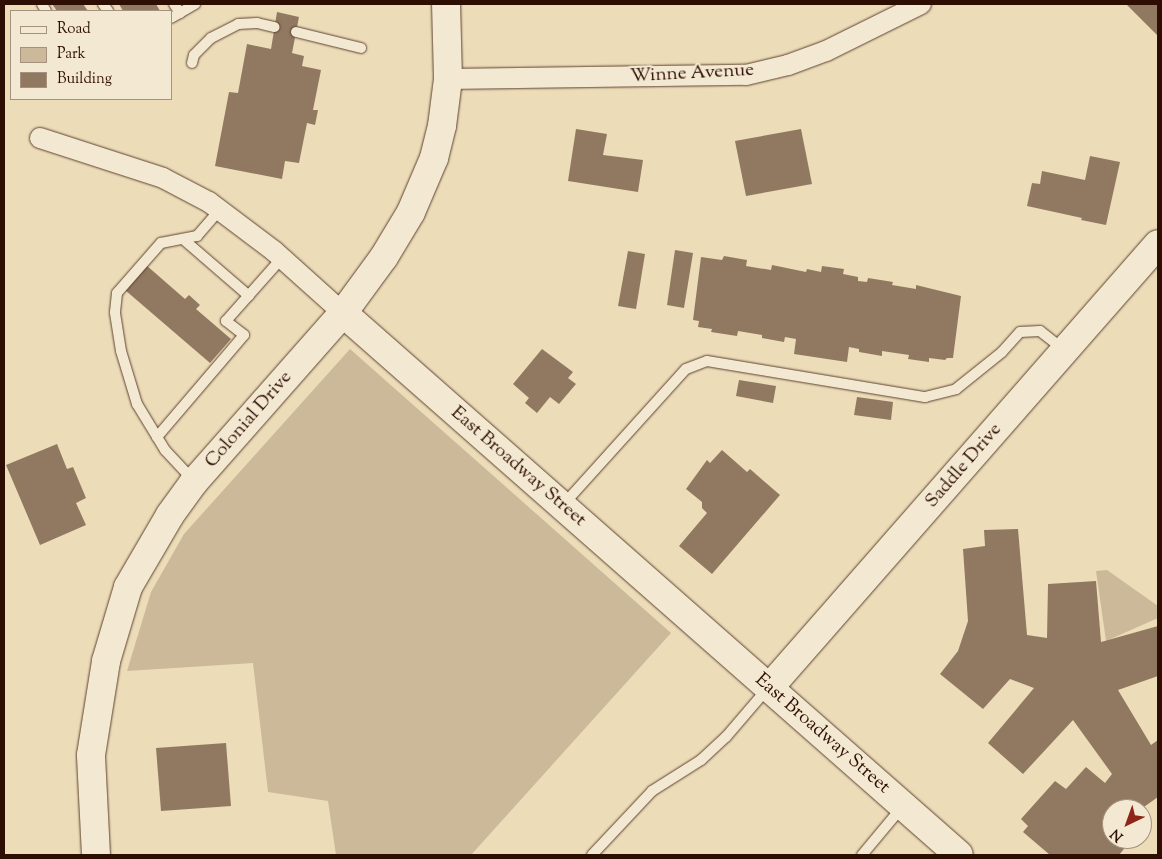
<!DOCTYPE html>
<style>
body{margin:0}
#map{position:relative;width:1162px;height:859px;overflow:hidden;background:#ecdcb8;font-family:"Sorts Mill Goudy",serif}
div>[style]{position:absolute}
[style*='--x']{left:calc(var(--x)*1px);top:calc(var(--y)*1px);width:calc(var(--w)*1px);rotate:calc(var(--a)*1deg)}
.green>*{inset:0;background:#ccb999}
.building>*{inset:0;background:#917961}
.roads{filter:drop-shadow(0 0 1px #5e4230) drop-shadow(0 0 1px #5e4230)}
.lane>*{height:10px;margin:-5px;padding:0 5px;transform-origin:5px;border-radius:5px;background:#f3e8d1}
.street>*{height:20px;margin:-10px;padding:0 10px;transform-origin:10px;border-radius:10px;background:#f3e8d1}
.secondary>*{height:28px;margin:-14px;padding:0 14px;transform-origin:14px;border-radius:14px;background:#f3e8d1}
span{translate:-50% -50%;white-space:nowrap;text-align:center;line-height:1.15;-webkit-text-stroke:4.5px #f3e8d1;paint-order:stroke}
.street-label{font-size:19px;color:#2e0e03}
.frame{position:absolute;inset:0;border:5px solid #2e0e03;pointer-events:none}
.legend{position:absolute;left:10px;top:10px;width:162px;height:90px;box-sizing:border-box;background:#f3e8d1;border:1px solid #a4917f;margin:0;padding:6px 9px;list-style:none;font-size:15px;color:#2e0e03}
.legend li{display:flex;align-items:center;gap:10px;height:25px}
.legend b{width:25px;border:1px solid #a4917f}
.north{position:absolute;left:1102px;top:799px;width:50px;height:50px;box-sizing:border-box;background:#f3e8d1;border:1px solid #a4917f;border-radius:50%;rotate:222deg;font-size:14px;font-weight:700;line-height:20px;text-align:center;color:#2e0e03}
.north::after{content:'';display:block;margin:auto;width:18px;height:22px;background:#8f2418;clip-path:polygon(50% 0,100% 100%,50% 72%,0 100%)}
</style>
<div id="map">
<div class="green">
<i style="clip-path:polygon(350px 349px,671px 633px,471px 855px,336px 855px,328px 801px,268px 792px,253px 663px,127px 671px,151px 592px,184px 534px)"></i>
<i style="clip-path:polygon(1107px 570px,1158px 606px,1158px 618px,1106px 641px,1096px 571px)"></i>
</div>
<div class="building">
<i style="clip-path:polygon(52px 4px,83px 4px,88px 11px,57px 11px)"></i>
<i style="clip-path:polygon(119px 4px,156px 4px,160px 11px,123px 11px)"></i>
<i style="clip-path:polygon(1126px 4px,1158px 4px,1158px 36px)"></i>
<i style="clip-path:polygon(277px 12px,299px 17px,292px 53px,304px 56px,302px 66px,321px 70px,313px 110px,318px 110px,315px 125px,307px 123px,299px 163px,285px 161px,282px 179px,215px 166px,229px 92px,238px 93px,247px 44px,271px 49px)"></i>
<i style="clip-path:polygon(576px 129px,607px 134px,603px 155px,643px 160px,638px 192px,568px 181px)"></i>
<i style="clip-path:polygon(801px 129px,812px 184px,746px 196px,735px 141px)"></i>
<i style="clip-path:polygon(1090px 156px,1120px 162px,1106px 225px,1081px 220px,1082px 218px,1027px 206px,1032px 183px,1040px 184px,1042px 171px,1085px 180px)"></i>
<i style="clip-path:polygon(675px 250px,693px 253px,684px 308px,667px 305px)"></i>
<i style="clip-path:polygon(628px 251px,645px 254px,636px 309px,618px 306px)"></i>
<i style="clip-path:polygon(724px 256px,747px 260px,746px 266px,771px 270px,772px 265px,806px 272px,807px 269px,821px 272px,822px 266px,844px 269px,843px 274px,858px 277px,858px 281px,867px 282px,868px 278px,893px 282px,892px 285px,916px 289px,916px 285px,961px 296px,953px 358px,947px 358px,945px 360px,929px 358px,929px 362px,908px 359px,909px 355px,882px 351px,882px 356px,859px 352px,859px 349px,849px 347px,847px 362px,794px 354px,796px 339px,785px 337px,784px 342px,762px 338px,762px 335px,738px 331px,737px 336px,711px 332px,712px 329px,698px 327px,699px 321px,693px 320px,701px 257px,722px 260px)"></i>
<i style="clip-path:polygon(146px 265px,185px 299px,189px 295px,200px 305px,196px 309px,231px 339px,210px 363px,125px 290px)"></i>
<i style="clip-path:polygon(542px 349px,573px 372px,568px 378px,576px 384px,559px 404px,550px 397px,537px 413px,525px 403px,529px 398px,513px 384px)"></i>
<i style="clip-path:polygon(739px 380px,776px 386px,773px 403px,736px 396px)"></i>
<i style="clip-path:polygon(857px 397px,893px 402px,891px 420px,854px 415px)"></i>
<i style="clip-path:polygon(57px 444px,67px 469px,73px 467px,86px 498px,76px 503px,86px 525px,40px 545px,6px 465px)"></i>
<i style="clip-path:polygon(722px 450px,747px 472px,750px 469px,780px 495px,712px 574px,679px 546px,707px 513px,702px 508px,702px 502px,686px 489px,707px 460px,710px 463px)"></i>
<i style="clip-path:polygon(1018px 529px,1027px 635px,1047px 638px,1048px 584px,1096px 581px,1101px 642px,1158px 626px,1158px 676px,1118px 690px,1151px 745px,1158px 740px,1158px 797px,1141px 809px,1112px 809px,1112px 839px,1132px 839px,1119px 855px,1050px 855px,1023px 832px,1028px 826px,1021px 819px,1055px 781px,1066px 789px,1086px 767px,1105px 783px,1112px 774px,1073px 720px,1023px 774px,988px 743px,1034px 688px,1010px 679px,983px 709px,940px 674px,958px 651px,968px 621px,963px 549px,985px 546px,984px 530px)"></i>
<i style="clip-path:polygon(226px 743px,231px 806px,161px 811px,156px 748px)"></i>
</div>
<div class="roads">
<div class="lane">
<i style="--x:42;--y:4;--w:8;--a:60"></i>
<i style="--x:103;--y:4;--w:9;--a:54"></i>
<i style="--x:174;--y:4;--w:11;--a:56"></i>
<i style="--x:171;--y:18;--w:28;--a:-30"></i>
<i style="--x:296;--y:32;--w:67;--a:13.8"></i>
<i style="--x:192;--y:63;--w:8;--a:-76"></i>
<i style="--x:194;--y:55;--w:24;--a:-45"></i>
<i style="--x:211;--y:38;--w:30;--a:-27"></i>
<i style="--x:238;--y:24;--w:19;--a:-3"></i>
<i style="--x:257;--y:23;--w:18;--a:13"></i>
<i style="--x:183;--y:239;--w:87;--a:40.8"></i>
<i style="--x:157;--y:437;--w:134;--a:-49.5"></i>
<i style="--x:244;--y:335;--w:23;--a:-142"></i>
<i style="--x:226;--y:321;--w:84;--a:-48.4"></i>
<i style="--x:194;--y:481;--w:42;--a:-133.1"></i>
<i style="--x:165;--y:450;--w:54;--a:-121.3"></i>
<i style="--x:137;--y:404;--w:55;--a:-106.8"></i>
<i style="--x:121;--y:351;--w:39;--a:-99"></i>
<i style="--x:115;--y:312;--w:19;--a:-84"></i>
<i style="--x:117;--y:293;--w:67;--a:-48.7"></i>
<i style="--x:161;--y:243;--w:37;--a:-11"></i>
<i style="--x:197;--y:236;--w:35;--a:-49"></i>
<i style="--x:563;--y:505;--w:183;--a:-47.9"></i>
<i style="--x:686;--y:369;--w:22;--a:-21"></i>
<i style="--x:707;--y:361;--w:221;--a:9.4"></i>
<i style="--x:925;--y:397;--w:32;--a:-14"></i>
<i style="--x:956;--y:389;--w:59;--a:-38.8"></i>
<i style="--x:1002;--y:352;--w:27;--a:-48"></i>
<i style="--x:1020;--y:332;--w:20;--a:-3"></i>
<i style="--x:1040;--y:331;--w:31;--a:38"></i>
<i style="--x:592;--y:855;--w:88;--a:-46.8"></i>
<i style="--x:652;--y:791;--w:58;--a:-32.3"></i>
<i style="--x:701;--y:760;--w:34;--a:-43"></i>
<i style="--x:726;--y:737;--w:65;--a:-49.4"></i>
<i style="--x:862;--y:855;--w:64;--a:-50.1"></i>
</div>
<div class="street">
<i style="--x:448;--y:79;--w:298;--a:-0.8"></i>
<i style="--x:746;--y:75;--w:43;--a:-13.4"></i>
<i style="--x:788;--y:65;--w:40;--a:-20.2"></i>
<i style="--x:826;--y:51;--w:106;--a:-26.3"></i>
<i style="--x:40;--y:138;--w:129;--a:18"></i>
<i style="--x:163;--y:178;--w:52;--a:27.6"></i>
<i style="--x:209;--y:202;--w:81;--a:37"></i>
<i style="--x:274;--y:251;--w:93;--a:41.9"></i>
</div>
<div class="secondary">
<i style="--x:343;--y:313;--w:820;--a:41.34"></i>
<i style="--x:769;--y:688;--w:590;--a:-48.78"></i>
<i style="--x:96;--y:855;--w:100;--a:-92.9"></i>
<i style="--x:91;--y:755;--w:95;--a:-80.9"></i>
<i style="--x:106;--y:661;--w:77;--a:-73.4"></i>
<i style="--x:128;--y:587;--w:83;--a:-59.7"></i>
<i style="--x:170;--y:515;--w:41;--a:-54"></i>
<i style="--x:194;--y:482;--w:225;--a:-48.6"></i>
<i style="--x:343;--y:313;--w:69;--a:-53.8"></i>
<i style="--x:384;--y:257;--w:52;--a:-59"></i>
<i style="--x:411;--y:212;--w:59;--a:-66.9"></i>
<i style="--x:434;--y:158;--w:33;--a:-76"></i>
<i style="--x:442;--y:126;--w:47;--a:-82.7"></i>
<i style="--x:448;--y:79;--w:75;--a:-91.5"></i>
</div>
</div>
<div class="street-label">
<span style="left:692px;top:74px;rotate:-3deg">Winne Avenue</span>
<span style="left:249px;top:420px;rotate:-49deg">Colonial Drive</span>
<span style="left:964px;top:466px;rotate:-49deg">Saddle Drive</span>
<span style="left:518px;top:467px;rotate:41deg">East Broadway Street</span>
<span style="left:822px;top:734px;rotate:41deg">East Broadway Street</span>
</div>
<div class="frame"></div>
<ul class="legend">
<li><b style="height:6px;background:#f3e8d1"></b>Road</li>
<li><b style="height:14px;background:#ccb999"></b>Park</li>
<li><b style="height:14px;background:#917961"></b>Building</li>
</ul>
<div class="north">N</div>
</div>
